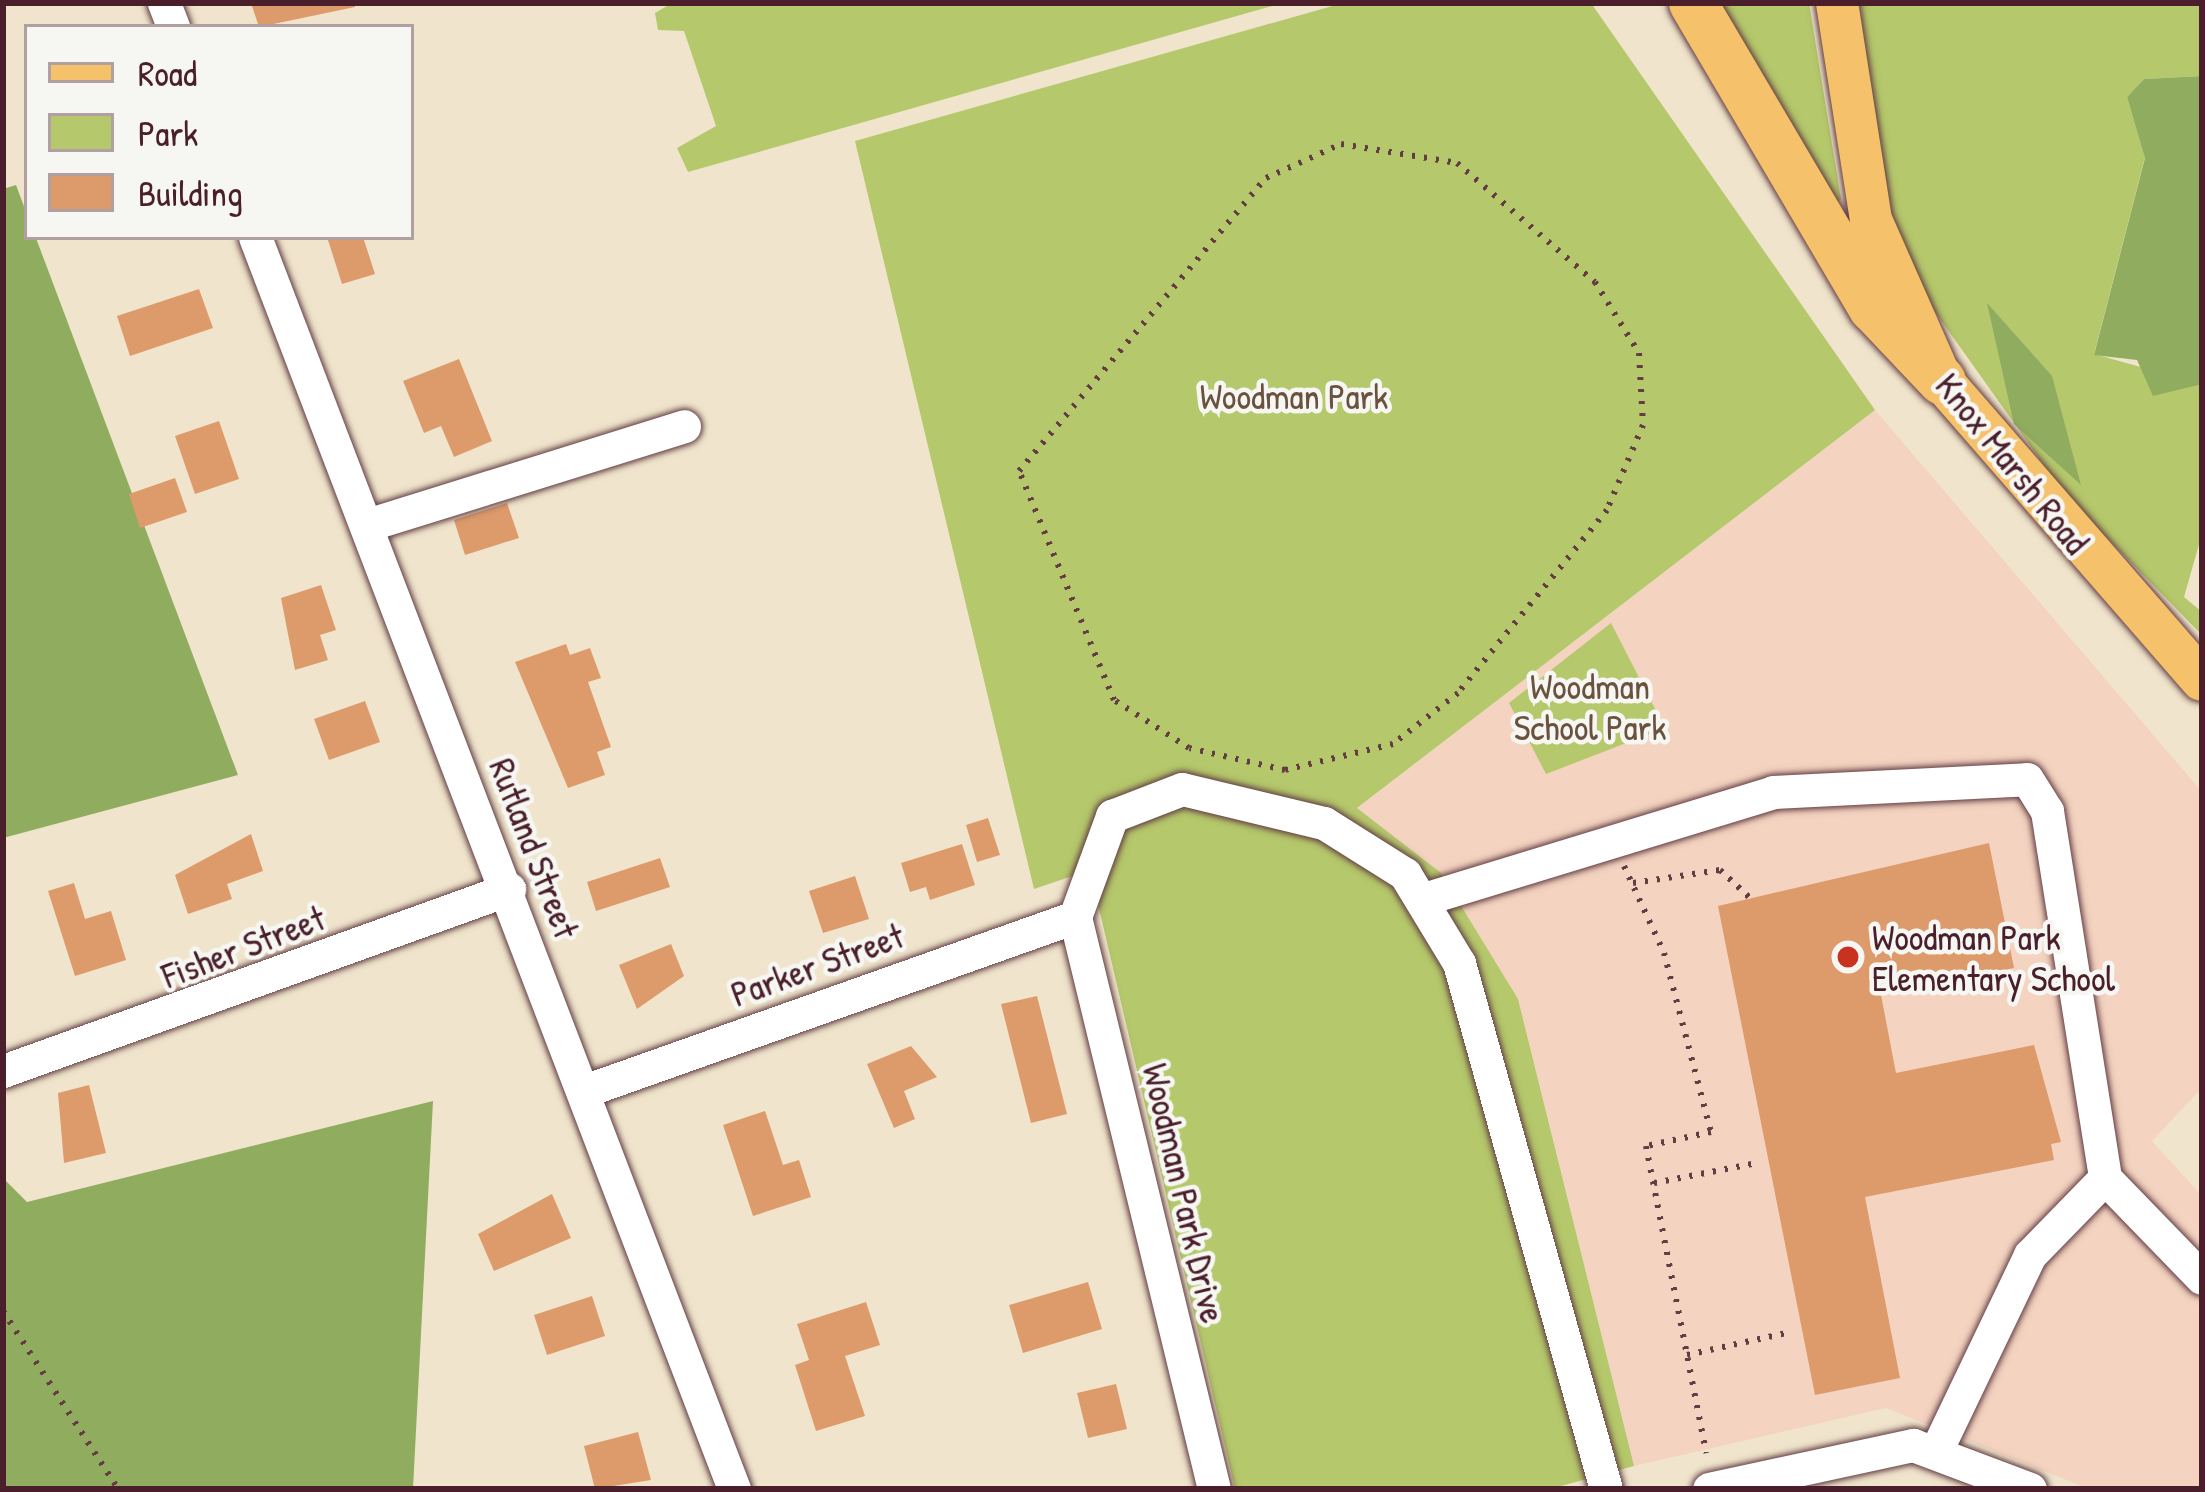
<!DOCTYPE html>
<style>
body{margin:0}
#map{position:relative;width:2205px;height:1492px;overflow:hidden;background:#f0e5cc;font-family:"Patrick Hand",sans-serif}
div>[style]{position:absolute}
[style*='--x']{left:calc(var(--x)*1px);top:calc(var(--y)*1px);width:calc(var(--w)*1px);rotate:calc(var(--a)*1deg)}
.built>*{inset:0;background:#f4d3c0}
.green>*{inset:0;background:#b5c86b}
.forest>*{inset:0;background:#90ac5f}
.building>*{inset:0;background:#dd9b6c}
.path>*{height:6px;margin-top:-3px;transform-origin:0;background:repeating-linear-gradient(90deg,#633d43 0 3px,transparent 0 12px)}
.roads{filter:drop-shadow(0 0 3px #633d43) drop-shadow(0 0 3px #633d43)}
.minor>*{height:33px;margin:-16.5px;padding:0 16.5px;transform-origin:16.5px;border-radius:16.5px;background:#fff}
.major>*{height:42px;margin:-21px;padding:0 21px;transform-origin:21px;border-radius:21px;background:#f5c16b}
.highway>*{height:48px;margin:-24px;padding:0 24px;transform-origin:24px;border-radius:24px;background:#f5c16b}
.dots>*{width:33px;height:33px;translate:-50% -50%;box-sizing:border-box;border:6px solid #f6f6f2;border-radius:50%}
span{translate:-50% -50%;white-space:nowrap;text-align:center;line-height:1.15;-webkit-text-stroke:9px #f6f6f2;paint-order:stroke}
.park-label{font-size:36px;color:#6a523e}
.street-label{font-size:36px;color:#4a1f2b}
.poi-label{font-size:36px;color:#4a1f2b}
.left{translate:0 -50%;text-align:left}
.frame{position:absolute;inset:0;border:6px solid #4a1f2b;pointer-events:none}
.legend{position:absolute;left:24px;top:24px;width:390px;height:216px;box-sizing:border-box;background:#f6f6f2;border:3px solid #b1a0a2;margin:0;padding:15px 21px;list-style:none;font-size:36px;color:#4a1f2b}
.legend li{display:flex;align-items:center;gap:24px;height:60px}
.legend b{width:60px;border:3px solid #b1a0a2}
</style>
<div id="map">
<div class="built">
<i style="clip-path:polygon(1875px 410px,2202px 792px,2202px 1088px,2152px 1141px,2202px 1196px,2202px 1489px,2089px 1489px,1886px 1408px,1634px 1466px,1518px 999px,1356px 809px)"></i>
</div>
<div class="green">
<i style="clip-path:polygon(672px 3px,1283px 3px,688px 172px,677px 148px,716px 126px,684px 31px,658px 30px,655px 13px)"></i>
<i style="clip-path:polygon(1343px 3px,1591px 3px,1875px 410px,1357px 808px,1441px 873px,1518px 999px,1634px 1466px,1550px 1489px,1235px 1489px,1090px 870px,1034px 889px,855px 141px)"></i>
<i style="clip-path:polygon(1708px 3px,1809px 3px,1841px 199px,1832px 212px)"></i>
<i style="clip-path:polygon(1859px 3px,2202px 3px,2202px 76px,2144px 79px,2127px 97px,2145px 157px,2094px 354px,2202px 384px,2202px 534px,2184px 597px,2202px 612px,2202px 635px,2066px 496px,1918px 288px,1889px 213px)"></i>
<i style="clip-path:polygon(1611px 623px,1665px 728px,1546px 774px,1509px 703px)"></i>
</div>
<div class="forest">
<i style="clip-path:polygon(2202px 76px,2202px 384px,2153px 396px,2137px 360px,2094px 355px,2145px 158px,2127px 97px,2144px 79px)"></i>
<i style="clip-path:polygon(16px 185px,238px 775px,3px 838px,3px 189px)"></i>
<i style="clip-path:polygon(1987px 303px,2052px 376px,2081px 485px,2014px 424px)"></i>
<i style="clip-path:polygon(433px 1101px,413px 1489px,3px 1489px,3px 1178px,27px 1202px)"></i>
</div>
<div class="building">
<i style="clip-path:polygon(251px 3px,355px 3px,355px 7px,259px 27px)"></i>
<i style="clip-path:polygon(327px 237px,363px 237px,375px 274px,342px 284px)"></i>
<i style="clip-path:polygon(199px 289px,213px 328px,130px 356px,117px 316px)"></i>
<i style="clip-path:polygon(459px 359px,492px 441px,454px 457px,441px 426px,424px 433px,403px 381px)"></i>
<i style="clip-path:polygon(219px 421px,239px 479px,195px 494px,175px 436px)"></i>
<i style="clip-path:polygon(175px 478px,187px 512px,140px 528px,129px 494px)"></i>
<i style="clip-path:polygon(507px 503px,519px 538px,465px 555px,454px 520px)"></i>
<i style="clip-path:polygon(321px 585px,336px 630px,320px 635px,328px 660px,295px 670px,281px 598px)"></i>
<i style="clip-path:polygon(566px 644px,570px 655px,590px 648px,601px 678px,588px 682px,611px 747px,597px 752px,605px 775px,568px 788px,515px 662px)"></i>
<i style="clip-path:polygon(365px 701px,380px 742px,329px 760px,314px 719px)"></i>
<i style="clip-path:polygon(988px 818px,1000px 855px,977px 862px,966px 825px)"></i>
<i style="clip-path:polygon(251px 834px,263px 871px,227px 884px,232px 899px,188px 914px,175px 875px)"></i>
<i style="clip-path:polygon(1989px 843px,2014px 968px,1881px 995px,1896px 1073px,2034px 1045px,2061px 1142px,2051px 1144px,2054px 1160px,1865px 1197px,1900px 1378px,1815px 1395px,1718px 906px)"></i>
<i style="clip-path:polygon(962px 844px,975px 885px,930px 900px,926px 887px,910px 892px,901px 863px)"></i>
<i style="clip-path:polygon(660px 858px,670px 887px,596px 911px,587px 882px)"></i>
<i style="clip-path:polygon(855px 876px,869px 919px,823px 933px,809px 891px)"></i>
<i style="clip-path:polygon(74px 883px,85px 919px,111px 911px,126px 960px,75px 976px,48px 891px)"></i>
<i style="clip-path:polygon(671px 944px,684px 976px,637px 1009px,619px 965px)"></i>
<i style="clip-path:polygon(1037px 996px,1067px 1114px,1031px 1123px,1001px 1004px)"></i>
<i style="clip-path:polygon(911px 1046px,937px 1077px,904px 1091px,915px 1119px,894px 1128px,867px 1064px)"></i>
<i style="clip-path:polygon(89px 1085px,106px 1153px,64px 1163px,58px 1093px)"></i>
<i style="clip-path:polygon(765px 1111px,783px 1165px,799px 1160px,811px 1197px,753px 1216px,723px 1125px)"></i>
<i style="clip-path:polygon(552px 1194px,571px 1238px,494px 1271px,478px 1234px)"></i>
<i style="clip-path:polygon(1088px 1282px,1102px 1329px,1023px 1353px,1009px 1305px)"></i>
<i style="clip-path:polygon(592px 1296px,605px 1336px,547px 1355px,534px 1315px)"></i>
<i style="clip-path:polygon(866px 1302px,880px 1345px,845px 1356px,865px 1416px,816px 1431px,795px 1365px,809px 1360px,797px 1324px)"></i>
<i style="clip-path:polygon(1116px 1384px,1127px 1429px,1088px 1438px,1077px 1393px)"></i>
<i style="clip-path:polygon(638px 1432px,651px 1480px,595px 1489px,584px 1446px)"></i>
</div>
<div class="path">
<i style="--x:1341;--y:144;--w:118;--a:9.3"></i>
<i style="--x:1457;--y:163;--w:182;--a:40.8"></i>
<i style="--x:1595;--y:282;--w:84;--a:58.2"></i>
<i style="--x:1639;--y:353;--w:72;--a:86.8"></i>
<i style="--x:1643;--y:425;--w:92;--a:113"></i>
<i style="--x:1607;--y:510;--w:236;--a:129.2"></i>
<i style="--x:1458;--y:693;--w:83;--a:141.9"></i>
<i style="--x:1393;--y:744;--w:111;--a:166.5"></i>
<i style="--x:1285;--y:770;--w:98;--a:-167.1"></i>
<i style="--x:1189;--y:748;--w:89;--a:-147.4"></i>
<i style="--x:1114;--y:700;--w:248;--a:-112.5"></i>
<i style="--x:1019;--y:471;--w:383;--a:-49.9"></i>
<i style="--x:1266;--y:178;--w:82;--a:-24.4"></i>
<i style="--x:1624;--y:866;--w:96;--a:65.3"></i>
<i style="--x:1664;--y:953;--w:185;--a:75.3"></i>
<i style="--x:1711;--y:1132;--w:66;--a:167.8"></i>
<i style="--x:1646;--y:1146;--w:313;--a:78.9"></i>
<i style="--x:1633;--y:883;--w:88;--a:-8.5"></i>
<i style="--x:1720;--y:870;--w:40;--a:43"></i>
<i style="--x:1654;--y:1183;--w:105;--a:-11"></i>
<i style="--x:3;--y:1311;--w:212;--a:57.1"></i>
<i style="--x:1687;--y:1355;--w:107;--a:-12.5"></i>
</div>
<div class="roads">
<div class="minor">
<i style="--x:164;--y:3;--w:26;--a:69"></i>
<i style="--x:255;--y:237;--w:1341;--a:69.06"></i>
<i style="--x:367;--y:525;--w:332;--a:-17.3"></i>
<i style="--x:1424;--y:899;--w:365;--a:-17"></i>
<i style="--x:1773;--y:792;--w:254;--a:-2.9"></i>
<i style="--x:2027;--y:779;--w:38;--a:58"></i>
<i style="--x:2047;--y:811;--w:372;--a:81"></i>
<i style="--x:2105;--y:1178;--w:139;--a:45.9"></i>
<i style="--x:1075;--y:917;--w:108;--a:-69.9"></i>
<i style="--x:1112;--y:816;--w:75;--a:-21.1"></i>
<i style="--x:1182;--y:789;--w:146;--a:13.5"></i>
<i style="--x:1324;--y:823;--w:96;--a:32.2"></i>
<i style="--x:1405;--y:874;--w:104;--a:58.8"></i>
<i style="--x:1459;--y:963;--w:546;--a:74.39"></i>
<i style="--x:1075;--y:917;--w:589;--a:76.34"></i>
<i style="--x:3;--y:1071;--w:538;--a:-19.78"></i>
<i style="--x:587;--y:1090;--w:518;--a:-19.52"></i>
<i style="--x:1937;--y:1449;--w:215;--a:-64.4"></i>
<i style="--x:2030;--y:1255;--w:107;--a:-45.8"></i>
<i style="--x:1709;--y:1489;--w:209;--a:-12.2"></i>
<i style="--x:1913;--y:1445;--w:125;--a:20.6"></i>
</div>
<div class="major">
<i style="--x:1837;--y:3;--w:220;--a:81.1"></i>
<i style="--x:1871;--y:220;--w:176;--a:66.2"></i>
<i style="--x:1942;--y:381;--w:396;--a:49"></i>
</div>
<div class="highway">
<i style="--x:1693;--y:3;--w:354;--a:59.5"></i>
<i style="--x:1873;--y:308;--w:100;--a:46.6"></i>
</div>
</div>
<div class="dots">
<i style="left:1848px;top:957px;background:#c8321e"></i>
</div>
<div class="park-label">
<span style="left:1294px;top:396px">Woodman Park</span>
<span style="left:1590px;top:706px">Woodman<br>School Park</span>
</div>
<div class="street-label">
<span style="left:2013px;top:463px;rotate:51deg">Knox Marsh Road</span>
<span style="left:535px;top:848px;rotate:69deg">Rutland Street</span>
<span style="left:243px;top:946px;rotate:-21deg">Fisher Street</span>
<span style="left:817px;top:964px;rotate:-20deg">Parker Street</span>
<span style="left:1185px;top:1193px;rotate:77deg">Woodman Park Drive</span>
</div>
<div class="poi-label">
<span class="left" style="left:1872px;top:957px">Woodman Park<br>Elementary School</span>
</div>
<div class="frame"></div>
<ul class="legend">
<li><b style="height:15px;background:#f5c16b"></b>Road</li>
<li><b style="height:33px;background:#b5c86b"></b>Park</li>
<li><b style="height:33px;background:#dd9b6c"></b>Building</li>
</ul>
</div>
